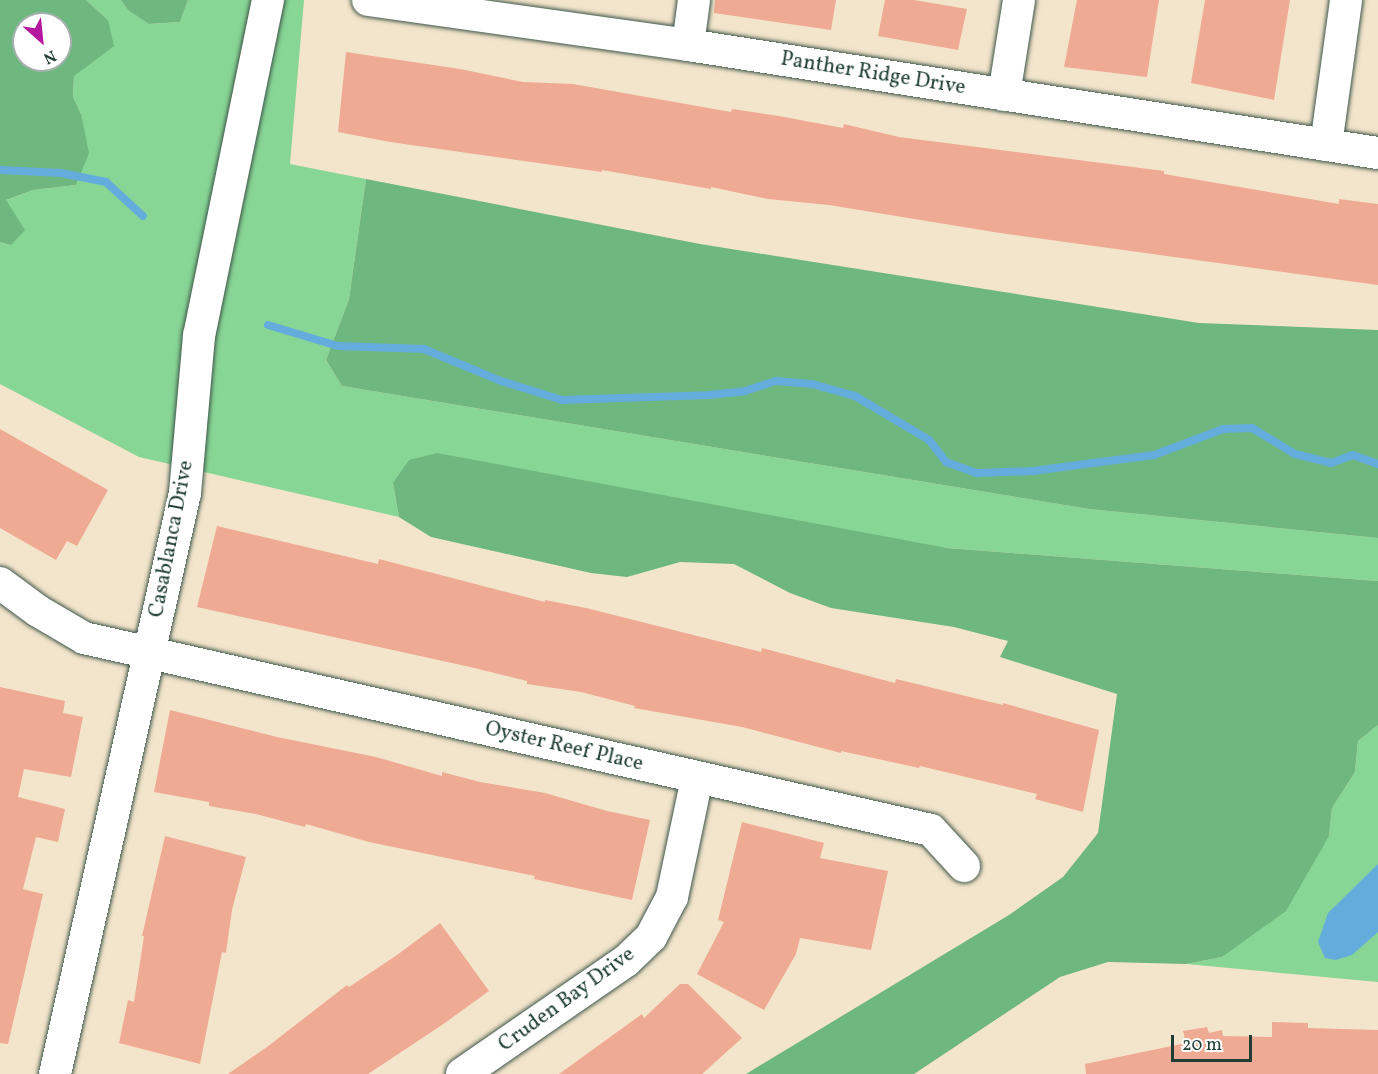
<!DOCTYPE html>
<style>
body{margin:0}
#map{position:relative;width:1378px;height:1074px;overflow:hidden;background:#f3e5cb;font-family:Vollkorn,serif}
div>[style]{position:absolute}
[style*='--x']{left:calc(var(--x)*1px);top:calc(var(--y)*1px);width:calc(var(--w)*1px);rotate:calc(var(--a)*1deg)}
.green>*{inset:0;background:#88d695}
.forest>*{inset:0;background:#6eb77e}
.water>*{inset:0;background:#64acdb}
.stream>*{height:8px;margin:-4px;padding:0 4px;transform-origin:4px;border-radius:4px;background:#64acdb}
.building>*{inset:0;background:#efaa93}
.roads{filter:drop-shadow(0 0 2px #3f564b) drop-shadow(0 0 2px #3f564b)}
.street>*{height:32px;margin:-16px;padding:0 16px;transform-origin:16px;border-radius:16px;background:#fff}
span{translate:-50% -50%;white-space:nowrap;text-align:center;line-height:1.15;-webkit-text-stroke:5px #fff;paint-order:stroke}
.street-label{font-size:21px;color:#1f3d34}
.north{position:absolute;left:12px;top:12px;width:60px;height:60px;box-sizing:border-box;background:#fff;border:2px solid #a5b1ae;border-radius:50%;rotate:153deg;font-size:16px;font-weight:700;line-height:24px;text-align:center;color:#1f3d34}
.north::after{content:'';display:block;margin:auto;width:21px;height:27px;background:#b5179e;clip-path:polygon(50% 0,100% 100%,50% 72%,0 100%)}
.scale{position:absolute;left:1171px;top:1035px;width:81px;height:27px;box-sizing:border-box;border:3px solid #1f3d34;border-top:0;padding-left:8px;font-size:18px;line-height:21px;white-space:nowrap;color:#1f3d34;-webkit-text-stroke:4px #fff;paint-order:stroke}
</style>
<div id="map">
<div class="green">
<i style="clip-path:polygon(86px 0,121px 0,128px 10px,150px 24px,180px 22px,188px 0,304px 0,290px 164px,366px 179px,349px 299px,326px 360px,342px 386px,1089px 509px,1378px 538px,1378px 581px,947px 548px,393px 483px,399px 517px,139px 457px,0 384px,0 242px,11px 245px,6px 200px,33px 190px,76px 185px,81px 114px,73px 97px,74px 76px,108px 20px)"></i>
<i style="clip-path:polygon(1378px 725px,1378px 982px,1186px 964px,1222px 957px,1329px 836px,1332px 808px,1355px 772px,1358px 741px)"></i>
</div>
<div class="forest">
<i style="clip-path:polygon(evenodd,0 0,86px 0,108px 20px,114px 46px,74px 76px,73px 97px,81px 114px,89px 153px,76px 185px,33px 190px,6px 200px,25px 230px,11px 245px,0 242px,0 0,24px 24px,60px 24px,60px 60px,24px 60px,24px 24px)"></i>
<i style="clip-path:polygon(121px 0,188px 0,180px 22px,149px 24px,128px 10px)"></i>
<i style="clip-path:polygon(366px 179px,700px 244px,1199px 323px,1378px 330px,1378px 538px,1089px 509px,342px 386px,326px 360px,349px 299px)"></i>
<i style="clip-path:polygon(437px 453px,947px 548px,1378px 581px,1378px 725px,1358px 741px,1355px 772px,1332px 808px,1329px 836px,1286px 911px,1222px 957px,1186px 964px,1108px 962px,1060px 977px,914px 1074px,746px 1074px,1009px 915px,1063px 877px,1098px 833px,1117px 694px,1000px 657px,1008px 641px,954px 627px,831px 608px,790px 593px,734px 564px,680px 562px,627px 577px,591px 573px,431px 537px,399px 517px,393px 483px,409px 460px)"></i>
</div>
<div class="water">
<i style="clip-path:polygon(1378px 864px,1378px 932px,1352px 955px,1336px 960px,1325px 958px,1318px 942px,1328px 913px)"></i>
</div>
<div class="stream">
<i style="--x:0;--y:170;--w:61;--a:2.8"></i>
<i style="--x:61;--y:173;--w:46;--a:11.3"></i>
<i style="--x:106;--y:182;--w:50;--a:42.6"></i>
<i style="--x:268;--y:325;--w:73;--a:16.7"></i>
<i style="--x:338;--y:346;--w:86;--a:2"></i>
<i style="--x:424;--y:349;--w:83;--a:22.6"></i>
<i style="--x:501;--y:381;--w:64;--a:17.3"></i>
<i style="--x:562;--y:400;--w:147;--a:-1.9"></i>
<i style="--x:709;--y:395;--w:36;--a:-6"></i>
<i style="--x:745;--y:391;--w:33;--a:-18"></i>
<i style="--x:776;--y:381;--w:36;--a:5"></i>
<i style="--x:812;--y:384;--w:45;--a:15.6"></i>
<i style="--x:855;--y:396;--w:86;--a:30.7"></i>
<i style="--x:929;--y:440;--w:28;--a:52"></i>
<i style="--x:946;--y:462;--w:33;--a:20"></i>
<i style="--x:977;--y:473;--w:56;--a:-2"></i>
<i style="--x:1033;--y:471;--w:122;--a:-7.5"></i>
<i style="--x:1154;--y:455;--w:74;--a:-20.6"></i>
<i style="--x:1223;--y:429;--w:29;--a:-2"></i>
<i style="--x:1252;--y:428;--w:50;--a:31.2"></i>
<i style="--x:1295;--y:454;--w:37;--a:14"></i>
<i style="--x:1331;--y:463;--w:23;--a:-20"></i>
<i style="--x:1353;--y:455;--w:27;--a:20"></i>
</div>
<div class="building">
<i style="clip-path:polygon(715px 0,836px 0,831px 30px,714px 13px)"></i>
<i style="clip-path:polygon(885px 0,914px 0,967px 9px,958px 50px,878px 36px)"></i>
<i style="clip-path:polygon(1077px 0,1159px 0,1147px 77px,1064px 67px)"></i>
<i style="clip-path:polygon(1205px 0,1290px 0,1274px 100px,1191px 83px)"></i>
<i style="clip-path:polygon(346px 52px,460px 69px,523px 82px,573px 84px,731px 112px,732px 109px,779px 116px,843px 128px,844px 124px,899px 137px,1164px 171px,1164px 174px,1339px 204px,1339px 199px,1378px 204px,1378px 285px,1000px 233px,829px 205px,768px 199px,711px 187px,711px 189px,602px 170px,602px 172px,390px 142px,338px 132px)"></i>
<i style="clip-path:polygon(0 429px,108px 490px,77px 546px,67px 541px,56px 560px,0 528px)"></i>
<i style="clip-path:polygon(217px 526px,378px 564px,379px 559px,545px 602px,545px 600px,586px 608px,761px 652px,762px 648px,895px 683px,896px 679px,1003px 705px,1003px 703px,1099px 730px,1083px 812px,1035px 799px,1037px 794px,920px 766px,919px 768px,841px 751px,841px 753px,742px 727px,634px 708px,635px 706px,581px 692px,527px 684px,527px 681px,470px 667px,197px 607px)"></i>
<i style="clip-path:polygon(0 687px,65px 701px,63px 713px,83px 717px,71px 777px,24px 769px,18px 797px,65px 809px,58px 842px,36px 837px,23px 889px,43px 894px,8px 1044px,0 1043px)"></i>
<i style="clip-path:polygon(170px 710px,277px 737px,376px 757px,442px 776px,442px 772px,480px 782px,545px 793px,607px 811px,650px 820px,632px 900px,534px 879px,535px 876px,369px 842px,306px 824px,305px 827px,256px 814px,209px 806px,209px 802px,154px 792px)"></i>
<i style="clip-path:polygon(742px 822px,824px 843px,820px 858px,888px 871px,871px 950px,800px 938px,796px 954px,764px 1010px,697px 974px,724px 922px,718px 920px)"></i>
<i style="clip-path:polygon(165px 836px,246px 857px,232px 910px,226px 953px,222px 952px,200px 1064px,119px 1043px,128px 1000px,134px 1002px,144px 936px,142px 936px)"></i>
<i style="clip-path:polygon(440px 923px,489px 991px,442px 1025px,368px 1074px,228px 1074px,267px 1047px,347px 985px,349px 987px,397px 955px)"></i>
<i style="clip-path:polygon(680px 984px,688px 984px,742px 1038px,702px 1074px,559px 1074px,642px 1014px,644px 1018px)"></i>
<i style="clip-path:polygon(1272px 1022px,1308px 1023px,1308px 1028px,1378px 1030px,1378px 1074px,1086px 1074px,1085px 1064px,1186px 1043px,1183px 1031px,1207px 1027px,1209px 1033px,1222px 1030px,1223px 1036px,1272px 1037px)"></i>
</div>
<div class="roads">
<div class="street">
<i style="--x:368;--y:0;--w:323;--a:8"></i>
<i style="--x:688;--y:45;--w:698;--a:8.9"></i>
<i style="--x:688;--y:45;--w:45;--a:-82.4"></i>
<i style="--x:1004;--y:95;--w:96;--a:-81"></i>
<i style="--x:1326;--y:145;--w:146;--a:-82.1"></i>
<i style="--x:0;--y:583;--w:47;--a:36.4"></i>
<i style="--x:38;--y:611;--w:53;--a:30.4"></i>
<i style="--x:84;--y:638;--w:868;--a:12.77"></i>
<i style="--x:931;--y:830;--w:49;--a:47.5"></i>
<i style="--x:55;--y:1074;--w:595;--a:-77.39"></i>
<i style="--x:185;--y:493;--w:158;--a:-84.9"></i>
<i style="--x:199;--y:336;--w:343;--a:-78.4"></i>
<i style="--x:462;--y:1074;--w:199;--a:-34.6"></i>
<i style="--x:626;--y:961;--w:35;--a:-44"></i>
<i style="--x:651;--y:937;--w:45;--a:-62.3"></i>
<i style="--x:672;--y:897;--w:122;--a:-78.1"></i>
</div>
</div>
<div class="street-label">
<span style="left:873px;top:74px;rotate:9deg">Panther Ridge Drive</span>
<span style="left:172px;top:539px;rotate:-79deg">Casablanca Drive</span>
<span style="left:564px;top:747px;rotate:13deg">Oyster Reef Place</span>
<span style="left:567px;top:1000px;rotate:-36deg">Cruden Bay Drive</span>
</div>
<div class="north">N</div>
<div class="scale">20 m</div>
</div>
